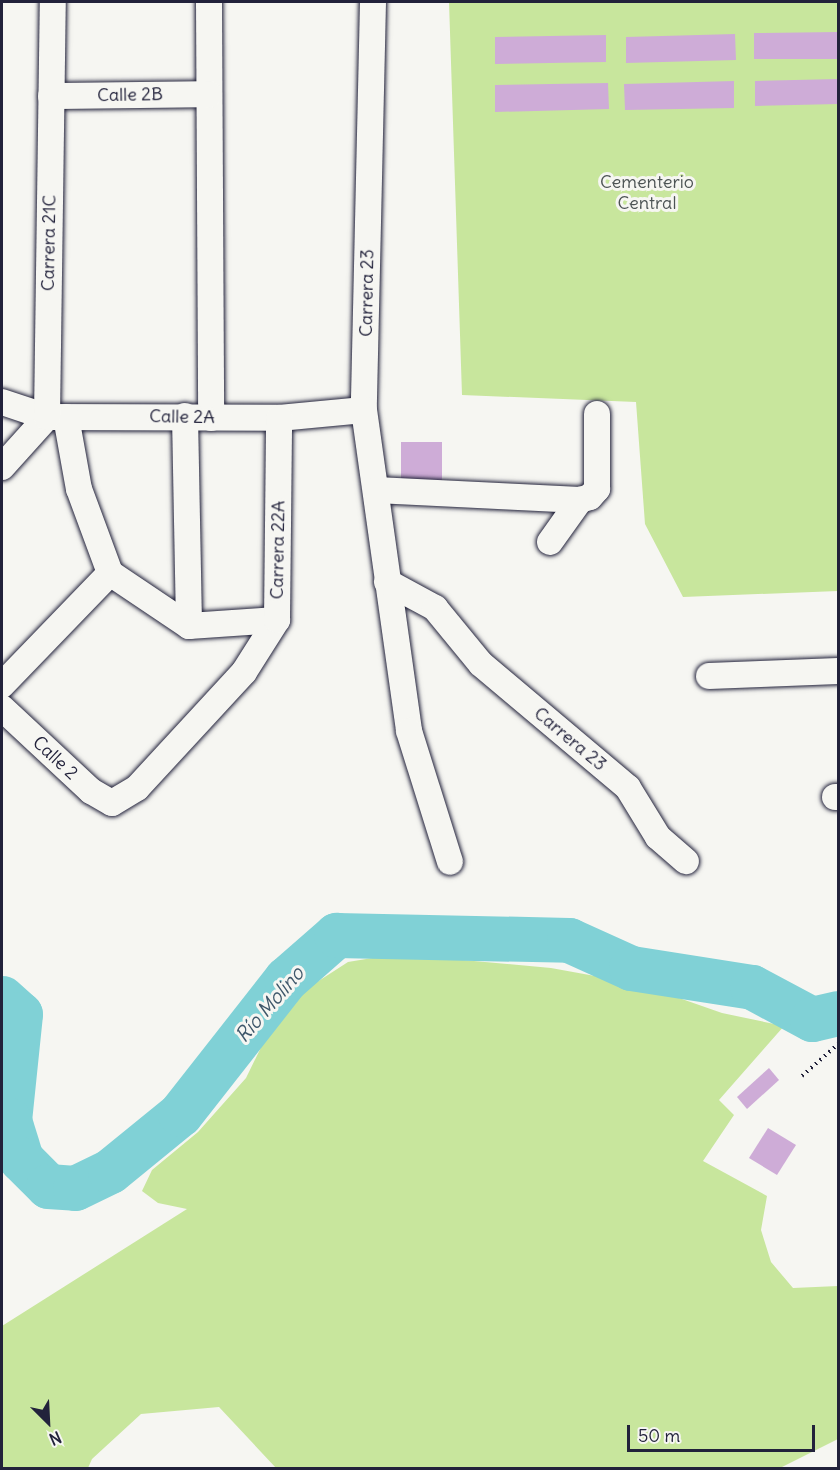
<!DOCTYPE html>
<meta charset="utf-8">
<style>
body{margin:0}
#map{position:relative;width:840px;height:1470px;overflow:hidden;background:#f6f6f2;font-family:Delius,sans-serif}
div>[style]{position:absolute}
[style*='--x']{left:calc(var(--x)*1px);top:calc(var(--y)*1px);width:calc(var(--w)*1px);rotate:calc(var(--a)*1deg)}
.green>*{inset:0;background:#c8e69d}
.river>*{height:45px;margin:-22.5px;padding:0 22.5px;transform-origin:22.5px;border-radius:22.5px;background:#80d1d6}
.building>*{inset:0;background:#ceacd7}
.path>*{height:4px;margin-top:-2px;transform-origin:0;background:repeating-linear-gradient(90deg,#22223b 0 1.5px,transparent 0 6px)}
.roads{filter:drop-shadow(0 0 2px #22223b) drop-shadow(0 0 2px #22223b)}
.minor>*{height:26px;margin:-13px;padding:0 13px;transform-origin:13px;border-radius:13px;background:#f6f6f2}
span{translate:-50% -50%;white-space:nowrap;text-align:center;line-height:1.15;-webkit-text-stroke:6px #f6f6f2;paint-order:stroke}
.street-label{font-size:18px;color:#22223b}
.park-label{font-size:18px;color:#4c5354}
.water-label{font-size:20px;color:#3e576a;font-style:italic}
.frame{position:absolute;inset:0;border:3px solid #22223b;pointer-events:none}
.north{position:absolute;left:18px;top:1392px;width:60px;height:60px;-webkit-text-stroke:4px #f6f6f2;paint-order:stroke;rotate:156deg;font-size:16px;font-weight:700;line-height:24px;text-align:center;color:#22223b}
.north::after{content:'';display:block;margin:auto;width:21px;height:27px;background:#22223b;clip-path:polygon(50% 0,100% 100%,50% 72%,0 100%)}
.scale{position:absolute;left:627px;top:1425px;width:188px;height:27px;box-sizing:border-box;border:3px solid #22223b;border-top:0;padding-left:8px;font-size:18px;line-height:21px;white-space:nowrap;color:#22223b;-webkit-text-stroke:4px #f6f6f2;paint-order:stroke}
</style>
<div id="map">
<div class="green">
<i style="clip-path:polygon(449px 2px,838px 2px,838px 591px,683px 597px,645px 524px,636px 402px,462px 395px)"></i>
<i style="clip-path:polygon(396px 954px,551px 968px,639px 984px,722px 1013px,784px 1026px,719px 1100px,734px 1115px,703px 1161px,767px 1196px,761px 1230px,771px 1262px,793px 1288px,838px 1286px,838px 1439px,780px 1468px,276px 1468px,219px 1407px,141px 1414px,92px 1459px,88px 1468px,2px 1468px,2px 1326px,187px 1209px,158px 1203px,142px 1191px,152px 1170px,198px 1132px,246px 1078px,270px 1029px,300px 993px,348px 962px)"></i>
</div>
<div class="river">
<i style="--x:2;--y:998;--w:24;--a:42"></i>
<i style="--x:20;--y:1014;--w:107;--a:95.9"></i>
<i style="--x:9;--y:1120;--w:41;--a:72.9"></i>
<i style="--x:21;--y:1159;--w:38;--a:45"></i>
<i style="--x:48;--y:1186;--w:27;--a:4"></i>
<i style="--x:75;--y:1188;--w:39;--a:-26"></i>
<i style="--x:110;--y:1171;--w:90;--a:-39.2"></i>
<i style="--x:180;--y:1114;--w:172;--a:-51.9"></i>
<i style="--x:286;--y:979;--w:67;--a:-41.3"></i>
<i style="--x:336;--y:935;--w:233;--a:1.2"></i>
<i style="--x:569;--y:940;--w:68;--a:24.3"></i>
<i style="--x:631;--y:968;--w:122;--a:8.9"></i>
<i style="--x:752;--y:987;--w:68;--a:28.1"></i>
<i style="--x:812;--y:1019;--w:27;--a:-13"></i>
</div>
<div class="building">
<i style="clip-path:polygon(838px 32px,838px 59px,754px 59px,754px 33px)"></i>
<i style="clip-path:polygon(735px 34px,736px 60px,626px 63px,626px 37px)"></i>
<i style="clip-path:polygon(606px 35px,606px 62px,495px 64px,495px 37px)"></i>
<i style="clip-path:polygon(838px 79px,838px 104px,755px 106px,755px 81px)"></i>
<i style="clip-path:polygon(734px 81px,734px 108px,625px 110px,624px 84px)"></i>
<i style="clip-path:polygon(608px 83px,609px 109px,495px 112px,495px 85px)"></i>
<i style="clip-path:polygon(401px 442px,442px 442px,442px 486px,401px 487px)"></i>
<i style="clip-path:polygon(769px 1068px,779px 1080px,747px 1109px,737px 1097px)"></i>
<i style="clip-path:polygon(768px 1128px,796px 1145px,777px 1175px,749px 1158px)"></i>
</div>
<div class="path">
<i style="--x:802;--y:1076;--w:48;--a:-41.6"></i>
</div>
<div class="roads">
<div class="minor">
<i style="--x:209;--y:2;--w:416;--a:89.7"></i>
<i style="--x:373;--y:2;--w:408;--a:91.3"></i>
<i style="--x:364;--y:410;--w:324;--a:82"></i>
<i style="--x:409;--y:731;--w:137;--a:72.6"></i>
<i style="--x:51;--y:96;--w:158;--a:-0.7"></i>
<i style="--x:2;--y:402;--w:47;--a:18.4"></i>
<i style="--x:47;--y:417;--w:232;--a:0.2"></i>
<i style="--x:279;--y:418;--w:85;--a:-5.4"></i>
<i style="--x:185;--y:416;--w:210;--a:88.9"></i>
<i style="--x:66;--y:417;--w:73;--a:79.8"></i>
<i style="--x:79;--y:489;--w:90;--a:69.7"></i>
<i style="--x:110;--y:573;--w:95;--a:33.9"></i>
<i style="--x:189;--y:626;--w:88;--a:-3.9"></i>
<i style="--x:2;--y:467;--w:67;--a:-48"></i>
<i style="--x:47;--y:417;--w:415;--a:-89.2"></i>
<i style="--x:376;--y:490;--w:204;--a:2.8"></i>
<i style="--x:580;--y:500;--w:10;--a:-17"></i>
<i style="--x:590;--y:497;--w:11;--a:-49"></i>
<i style="--x:597;--y:489;--w:75;--a:-90"></i>
<i style="--x:550;--y:542;--w:52;--a:-54.5"></i>
<i style="--x:387;--y:582;--w:55;--a:28.4"></i>
<i style="--x:435;--y:608;--w:72;--a:50.6"></i>
<i style="--x:481;--y:664;--w:192;--a:40.1"></i>
<i style="--x:628;--y:788;--w:57;--a:58.5"></i>
<i style="--x:658;--y:837;--w:37;--a:41"></i>
<i style="--x:709;--y:676;--w:129;--a:-2.2"></i>
<i style="--x:2;--y:685;--w:156;--a:-46"></i>
<i style="--x:2;--y:708;--w:122;--a:43"></i>
<i style="--x:91;--y:791;--w:24;--a:30"></i>
<i style="--x:112;--y:803;--w:29;--a:-31"></i>
<i style="--x:137;--y:788;--w:158;--a:-47.3"></i>
<i style="--x:244;--y:672;--w:62;--a:-57.6"></i>
<i style="--x:277;--y:620;--w:202;--a:-89.4"></i>
<i style="--x:835;--y:797;--w:3;--a:0"></i>
</div>
</div>
<div class="street-label">
<span style="left:130px;top:95px;rotate:-1deg">Calle 2B</span>
<span style="left:49px;top:243px;rotate:-89deg">Carrera 21C</span>
<span style="left:367px;top:293px;rotate:-89deg">Carrera 23</span>
<span style="left:182px;top:417px;rotate:1deg">Calle 2A</span>
<span style="left:278px;top:550px;rotate:-89deg">Carrera 22A</span>
<span style="left:570px;top:739px;rotate:40deg">Carrera 23</span>
<span style="left:55px;top:758px;rotate:43deg">Calle 2</span>
</div>
<div class="park-label">
<span style="left:647px;top:193px">Cementerio<br>Central</span>
</div>
<div class="water-label">
<span style="left:269px;top:1004px;rotate:-49deg">Río Molino</span>
</div>
<div class="frame"></div>
<div class="north">N</div>
<div class="scale">50 m</div>
</div>
